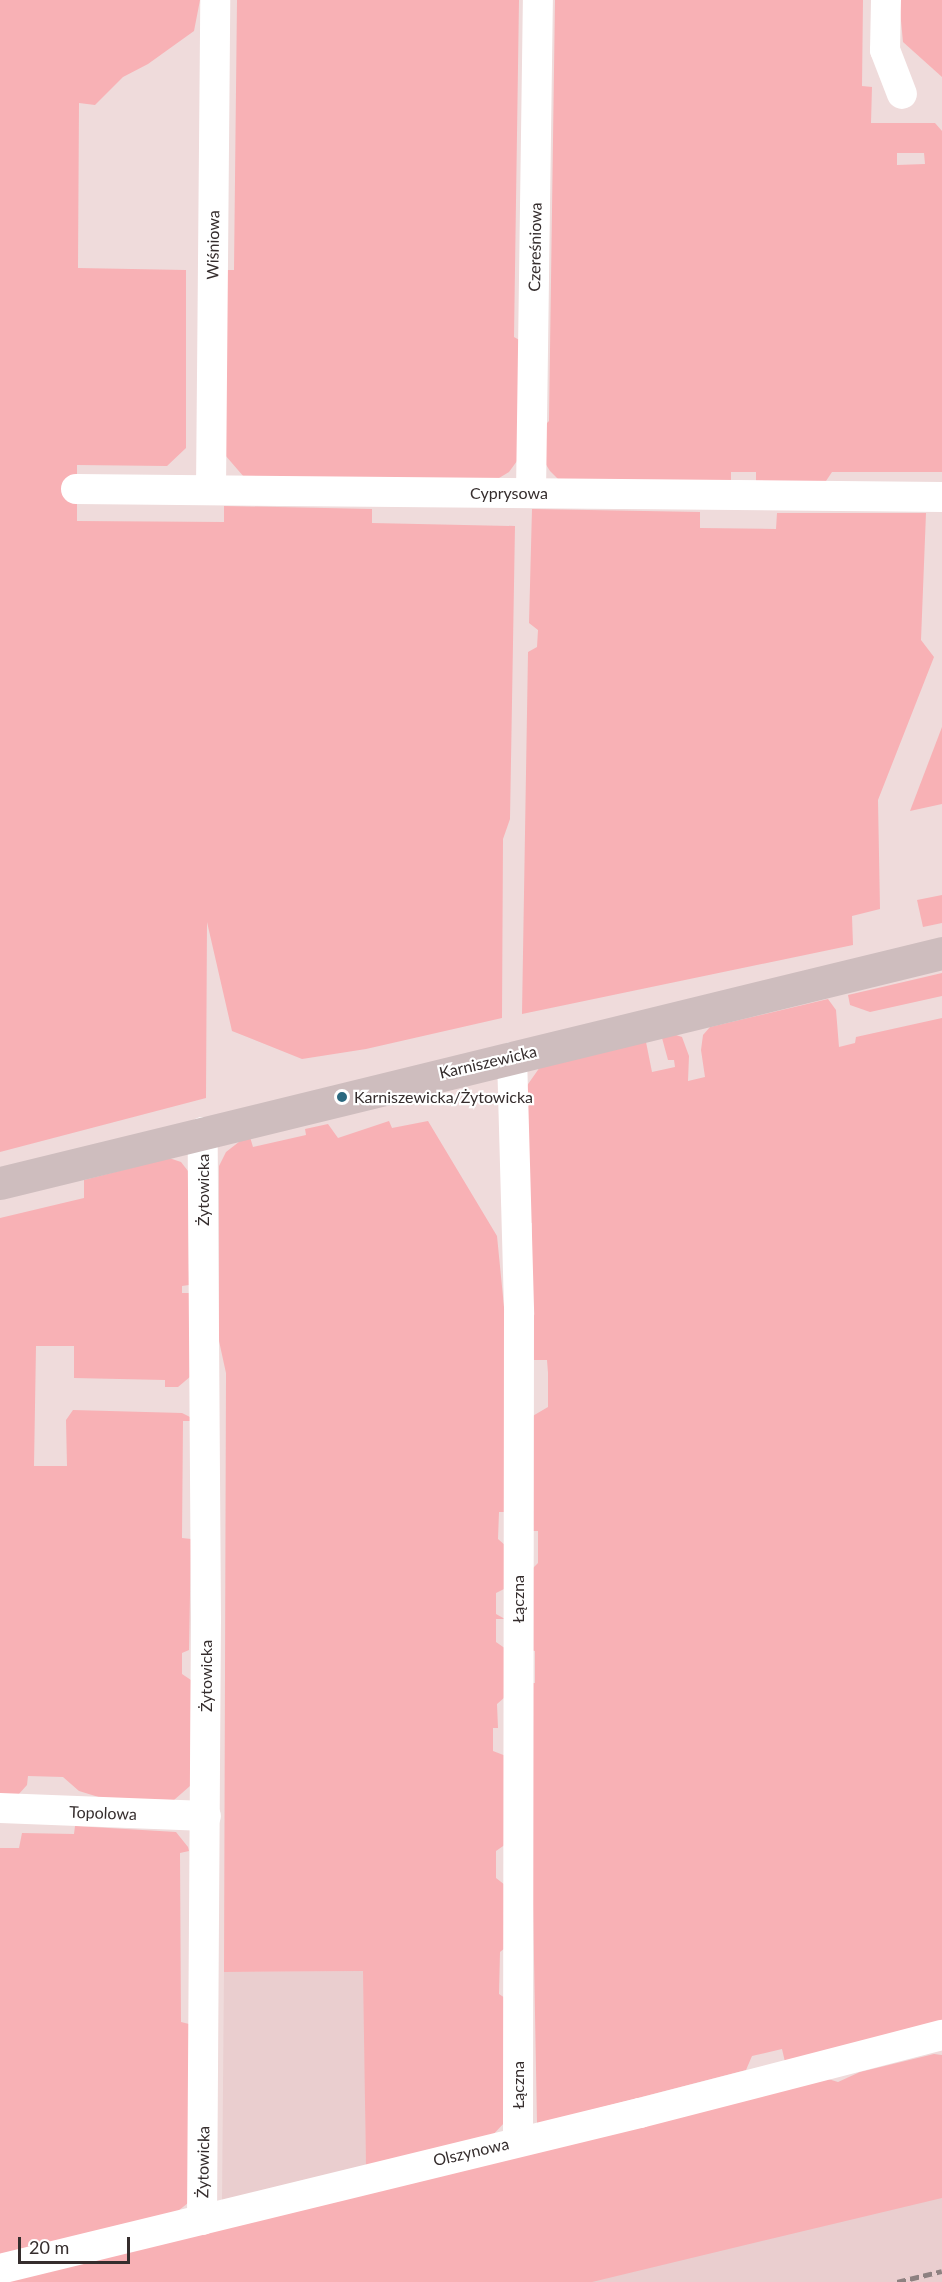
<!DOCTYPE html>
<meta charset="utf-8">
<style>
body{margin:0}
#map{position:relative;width:942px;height:2282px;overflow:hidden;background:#efdbdb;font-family:Lato,sans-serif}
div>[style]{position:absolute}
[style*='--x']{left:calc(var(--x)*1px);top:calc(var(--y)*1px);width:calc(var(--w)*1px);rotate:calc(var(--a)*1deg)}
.built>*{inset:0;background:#eacecf}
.green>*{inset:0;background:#f8b1b5}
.street>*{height:30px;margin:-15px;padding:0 15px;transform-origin:15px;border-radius:15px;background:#fff}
.secondary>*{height:33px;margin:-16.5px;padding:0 16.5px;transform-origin:16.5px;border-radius:16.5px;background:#cebdbe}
.rail>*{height:4.5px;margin-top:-2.25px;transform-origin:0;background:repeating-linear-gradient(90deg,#8e8181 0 9px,transparent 0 13.5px)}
.dots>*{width:16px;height:16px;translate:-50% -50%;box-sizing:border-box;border:3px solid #fff;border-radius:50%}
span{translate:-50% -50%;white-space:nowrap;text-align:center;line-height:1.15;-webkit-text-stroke:4.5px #fff;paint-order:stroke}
.street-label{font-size:16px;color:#352d2d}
.poi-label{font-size:16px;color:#352d2d}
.left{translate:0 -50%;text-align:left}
.scale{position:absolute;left:18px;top:2237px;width:112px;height:27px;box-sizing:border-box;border:3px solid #352d2d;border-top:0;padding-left:8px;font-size:18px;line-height:21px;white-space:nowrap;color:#352d2d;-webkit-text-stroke:4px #fff;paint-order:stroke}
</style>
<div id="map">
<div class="built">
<i style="clip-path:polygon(364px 1971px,366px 2168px,222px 2203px,224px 1972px)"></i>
<i style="clip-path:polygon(942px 2146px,942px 2282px,354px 2282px)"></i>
</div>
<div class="green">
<i style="clip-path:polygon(0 0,200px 0,194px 31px,148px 64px,123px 77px,95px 105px,79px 103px,78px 268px,186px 270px,186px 448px,167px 466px,77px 465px,77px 521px,224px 522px,224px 506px,372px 509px,372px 523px,515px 526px,510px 819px,503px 839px,502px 1018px,366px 1049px,302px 1059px,232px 1031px,207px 922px,206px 1098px,0 1152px)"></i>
<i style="clip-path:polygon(237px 0,519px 0,514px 337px,521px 341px,517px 461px,509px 472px,494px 481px,244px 477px,225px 455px,226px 270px,234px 270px)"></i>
<i style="clip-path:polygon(evenodd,555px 0,863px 0,862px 86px,872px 87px,871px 123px,935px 123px,942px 131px,942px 472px,832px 472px,824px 484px,756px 483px,756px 472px,731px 472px,731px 484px,558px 479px,550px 471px,545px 463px,545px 425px,549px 421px,555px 0,897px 153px,924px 153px,925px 164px,897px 165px,897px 153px)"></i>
<i style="clip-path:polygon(899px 0,942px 0,942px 77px,903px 42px)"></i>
<i style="clip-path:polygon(532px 509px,700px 512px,700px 528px,776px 529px,777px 513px,926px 513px,921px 640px,934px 657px,878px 800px,880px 909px,852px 916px,853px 945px,522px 1014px,528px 652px,537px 647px,538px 630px,529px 623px)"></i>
<i style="clip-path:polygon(942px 727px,942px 804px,910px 811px)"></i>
<i style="clip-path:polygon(942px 895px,942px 923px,923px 927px,917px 900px)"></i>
<i style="clip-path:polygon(942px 973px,942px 996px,870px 1012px,850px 1005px,848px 995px)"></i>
<i style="clip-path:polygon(828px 999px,836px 1010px,839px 1047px,855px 1043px,856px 1037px,942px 1018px,942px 2025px,785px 2062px,782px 2049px,752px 2056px,746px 2070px,537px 2124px,529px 1683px,535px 1683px,535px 1651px,530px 1650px,532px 1569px,538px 1563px,538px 1531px,531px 1531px,531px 1417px,548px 1407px,548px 1373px,547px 1360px,532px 1360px,532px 1223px,527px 1223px,526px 1087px,540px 1067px,646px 1042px,652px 1072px,675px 1067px,674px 1060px,668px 1060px,662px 1038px,676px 1035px,682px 1037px,689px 1056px,688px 1081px,705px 1077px,701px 1050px,703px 1035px,710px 1027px)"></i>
<i style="clip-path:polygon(389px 1121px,392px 1128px,428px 1121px,497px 1236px,507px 1337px,505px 1512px,499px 1512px,498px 1539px,506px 1546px,506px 1588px,496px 1593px,496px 1614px,505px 1619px,496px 1619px,496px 1642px,506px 1649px,505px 1697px,497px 1704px,498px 1728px,493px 1728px,493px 1751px,506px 1756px,506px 1844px,496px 1851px,496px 1878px,505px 1885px,505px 1948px,500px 1952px,499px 1994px,505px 1998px,505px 2122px,489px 2139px,366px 2168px,363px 1971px,224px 1972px,226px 1373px,219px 1341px,219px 1166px,226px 1152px,244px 1138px,250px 1137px,253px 1147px,306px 1135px,305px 1129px,328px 1124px,338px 1138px)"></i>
<i style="clip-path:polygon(169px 1158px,181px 1162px,188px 1171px,189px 1285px,182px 1286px,182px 1293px,190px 1293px,191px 1376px,178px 1387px,165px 1387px,165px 1380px,74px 1378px,74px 1346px,36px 1346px,34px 1466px,67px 1466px,66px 1420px,73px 1410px,182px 1413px,190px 1417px,192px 1421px,183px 1421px,182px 1538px,191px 1539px,189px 1650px,182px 1653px,182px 1674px,191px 1680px,190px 1786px,174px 1800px,105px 1799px,79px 1791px,63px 1777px,28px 1776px,27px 1785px,18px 1795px,0 1794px,0 1218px,84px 1198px,84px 1180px)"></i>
<i style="clip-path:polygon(75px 1826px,176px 1832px,188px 1847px,189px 1851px,180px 1853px,181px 2022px,189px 2024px,188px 2203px,178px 2211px,0 2256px,0 1848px,19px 1848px,22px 1833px,74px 1834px)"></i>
<i style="clip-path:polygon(934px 2054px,942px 2055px,942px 2198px,808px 2230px,592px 2282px,1px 2282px,825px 2078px,838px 2082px,860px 2072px)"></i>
</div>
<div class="street">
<i style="--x:886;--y:0;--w:50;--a:91.1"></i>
<i style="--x:885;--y:50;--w:47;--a:68.9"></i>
<i style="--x:76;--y:489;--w:866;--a:0.53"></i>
<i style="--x:211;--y:490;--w:490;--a:-89.5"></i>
<i style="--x:531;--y:493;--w:493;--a:-89.2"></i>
<i style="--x:512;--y:1057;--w:257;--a:88.4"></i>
<i style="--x:519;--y:1314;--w:827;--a:90.07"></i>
<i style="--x:0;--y:1808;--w:206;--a:2.2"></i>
<i style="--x:202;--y:2220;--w:600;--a:-89.62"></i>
<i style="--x:206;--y:1620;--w:488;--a:-90.4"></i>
<i style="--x:0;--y:2269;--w:659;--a:-13.7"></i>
<i style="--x:640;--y:2113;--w:312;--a:-14.5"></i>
</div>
<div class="secondary">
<i style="--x:0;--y:1183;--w:970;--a:-13.72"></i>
</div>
<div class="rail">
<i style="--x:897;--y:2282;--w:46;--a:-13.7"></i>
</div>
<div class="dots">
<i style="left:342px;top:1097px;background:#2b687f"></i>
</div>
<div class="street-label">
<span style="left:213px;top:245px;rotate:-89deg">Wiśniowa</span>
<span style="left:535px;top:247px;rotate:-89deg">Czereśniowa</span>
<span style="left:509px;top:493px">Cyprysowa</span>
<span style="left:488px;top:1062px;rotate:-13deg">Karniszewicka</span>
<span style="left:203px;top:1190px;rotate:-90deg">Żytowicka</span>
<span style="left:518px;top:1599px;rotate:-90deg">Łączna</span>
<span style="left:206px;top:1676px;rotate:-90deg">Żytowicka</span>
<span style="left:103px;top:1813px;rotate:2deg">Topolowa</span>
<span style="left:518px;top:2085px;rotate:-90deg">Łączna</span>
<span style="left:471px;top:2152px;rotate:-13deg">Olszynowa</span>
<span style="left:203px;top:2162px;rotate:-89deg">Żytowicka</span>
</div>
<div class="poi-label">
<span class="left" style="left:354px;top:1097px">Karniszewicka/Żytowicka</span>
</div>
<div class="scale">20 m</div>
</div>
